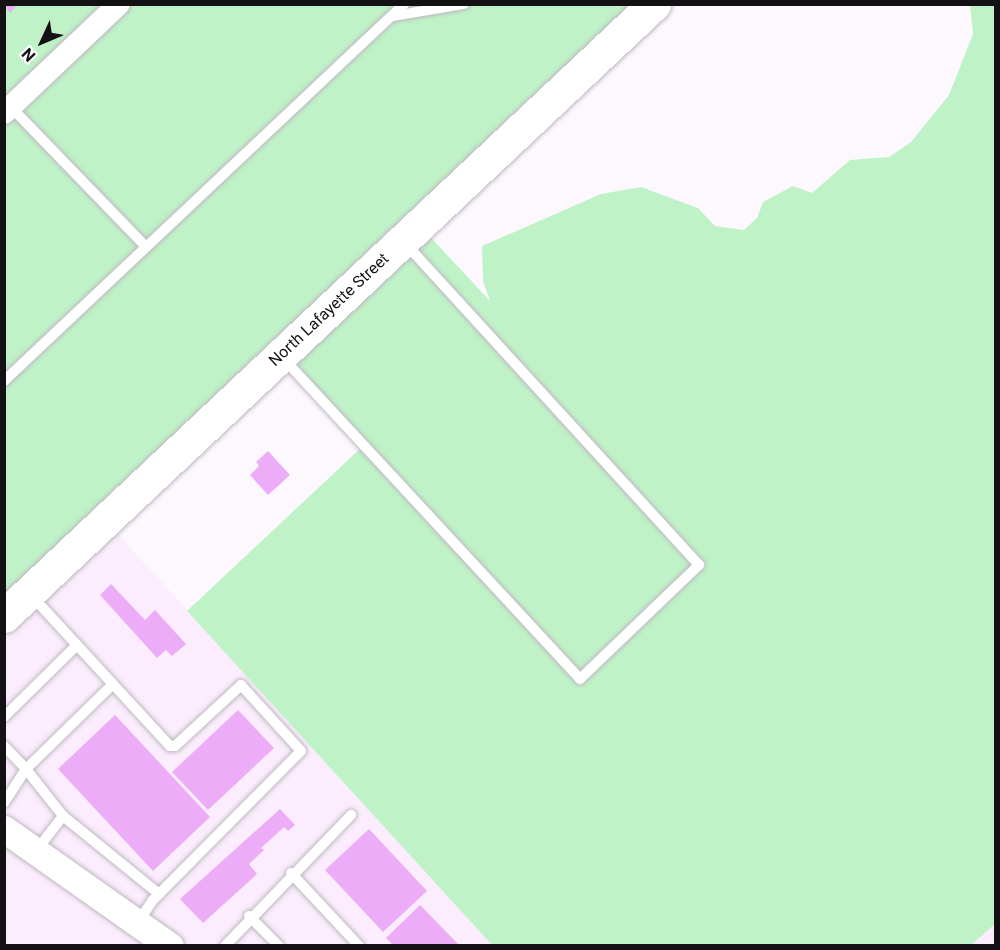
<!DOCTYPE html>
<style>
body{margin:0}
#map{position:relative;width:1000px;height:950px;overflow:hidden;background:#fdf8fe;font-family:Roboto,sans-serif}
div>[style]{position:absolute}
[style*='--x']{left:calc(var(--x)*1px);top:calc(var(--y)*1px);width:calc(var(--w)*1px);rotate:calc(var(--a)*1deg)}
.built>*{inset:0;background:#fbedfd}
.green>*{inset:0;background:#bff3c7}
.building>*{inset:0;background:#ecacf7}
.roads{filter:drop-shadow(0 0 2px #c0b8c2) drop-shadow(0 0 2px #c0b8c2)}
.service>*{height:10px;margin:-5px;padding:0 5px;transform-origin:5px;border-radius:5px;background:#fff}
.minor>*{height:22px;margin:-11px;padding:0 11px;transform-origin:11px;border-radius:11px;background:#fff}
.tertiary>*{height:27px;margin:-13.5px;padding:0 13.5px;transform-origin:13.5px;border-radius:13.5px;background:#fff}
.trunk>*{height:33px;margin:-16.5px;padding:0 16.5px;transform-origin:16.5px;border-radius:16.5px;background:#fff}
span{translate:-50% -50%;white-space:nowrap;text-align:center;line-height:1.15;-webkit-text-stroke:6px #fff;paint-order:stroke}
.street-label{font-size:16px;color:#141114}
.frame{position:absolute;inset:0;border:6px solid #141114;pointer-events:none}
.north{position:absolute;left:12px;top:12px;width:60px;height:60px;-webkit-text-stroke:4px #fff;paint-order:stroke;rotate:226deg;font-size:16px;font-weight:700;line-height:24px;text-align:center;color:#141114}
.north::after{content:'';display:block;margin:auto;width:21px;height:27px;background:#141114;clip-path:polygon(50% 0,100% 100%,50% 72%,0 100%)}
</style>
<div id="map">
<div class="built">
<i style="clip-path:polygon(105px 520px,492px 945px,5px 946px,5px 616px)"></i>
<i style="clip-path:polygon(995px 922px,995px 945px,970px 945px)"></i>
</div>
<div class="green">
<i style="clip-path:polygon(5px 5px,654px 5px,420px 226px,490px 301px,483px 281px,482px 246px,601px 194px,641px 187px,698px 208px,715px 226px,744px 230px,757px 218px,763px 202px,793px 186px,812px 193px,850px 160px,889px 157px,911px 142px,949px 95px,973px 34px,970px 5px,995px 5px,996px 923px,971px 945px,492px 945px,187px 611px,363px 446px,281px 356px,5px 616px)"></i>
</div>
<div class="building">
<i style="clip-path:polygon(4px 4px,18px 4px,10px 13px)"></i>
<i style="clip-path:polygon(268px 451px,290px 475px,268px 495px,250px 475px,259px 466px,256px 462px)"></i>
<i style="clip-path:polygon(111px 584px,145px 620px,155px 610px,186px 644px,172px 656px,166px 650px,157px 658px,100px 595px)"></i>
<i style="clip-path:polygon(238px 710px,274px 748px,208px 810px,172px 772px)"></i>
<i style="clip-path:polygon(115px 715px,210px 817px,153px 871px,58px 769px)"></i>
<i style="clip-path:polygon(280px 809px,295px 825px,288px 831px,284px 827px,261px 848px,264px 850px,249px 864px,257px 874px,203px 923px,180px 899px)"></i>
<i style="clip-path:polygon(369px 829px,427px 891px,383px 932px,325px 870px)"></i>
<i style="clip-path:polygon(420px 905px,460px 946px,394px 946px,386px 938px)"></i>
</div>
<div class="roads">
<div class="service">
<i style="--x:393;--y:16;--w:72;--a:-9.6"></i>
<i style="--x:10;--y:106;--w:194;--a:46"></i>
<i style="--x:283;--y:358;--w:437;--a:47.2"></i>
<i style="--x:580;--y:679;--w:165;--a:-43.8"></i>
<i style="--x:699;--y:565;--w:436;--a:-132.4"></i>
<i style="--x:4;--y:381;--w:550;--a:-43.3"></i>
<i style="--x:31;--y:595;--w:205;--a:47.4"></i>
<i style="--x:170;--y:746;--w:5;--a:0"></i>
<i style="--x:175;--y:746;--w:90;--a:-42.7"></i>
<i style="--x:241;--y:685;--w:89;--a:47.7"></i>
<i style="--x:301;--y:751;--w:210;--a:134.8"></i>
<i style="--x:153;--y:900;--w:27;--a:124"></i>
<i style="--x:4;--y:717;--w:101;--a:-44.6"></i>
<i style="--x:4;--y:746;--w:32;--a:46"></i>
<i style="--x:26;--y:769;--w:40;--a:122.9"></i>
<i style="--x:63;--y:816;--w:124;--a:39.1"></i>
<i style="--x:36;--y:851;--w:44;--a:-52.4"></i>
<i style="--x:63;--y:816;--w:60;--a:-128.2"></i>
<i style="--x:26;--y:769;--w:120;--a:-44.3"></i>
<i style="--x:291;--y:873;--w:100;--a:47"></i>
<i style="--x:249;--y:916;--w:42;--a:45"></i>
<i style="--x:225;--y:946;--w:182;--a:-46.1"></i>
</div>
<div class="minor">
<i style="--x:4;--y:113;--w:158;--a:-43.5"></i>
</div>
<div class="tertiary">
<i style="--x:4;--y:829;--w:203;--a:35.2"></i>
</div>
<div class="trunk">
<i style="--x:4;--y:616;--w:893;--a:-43.28"></i>
</div>
</div>
<div class="street-label">
<span style="left:329px;top:310px;rotate:-43deg">North Lafayette Street</span>
</div>
<div class="frame"></div>
<div class="north">N</div>
</div>
